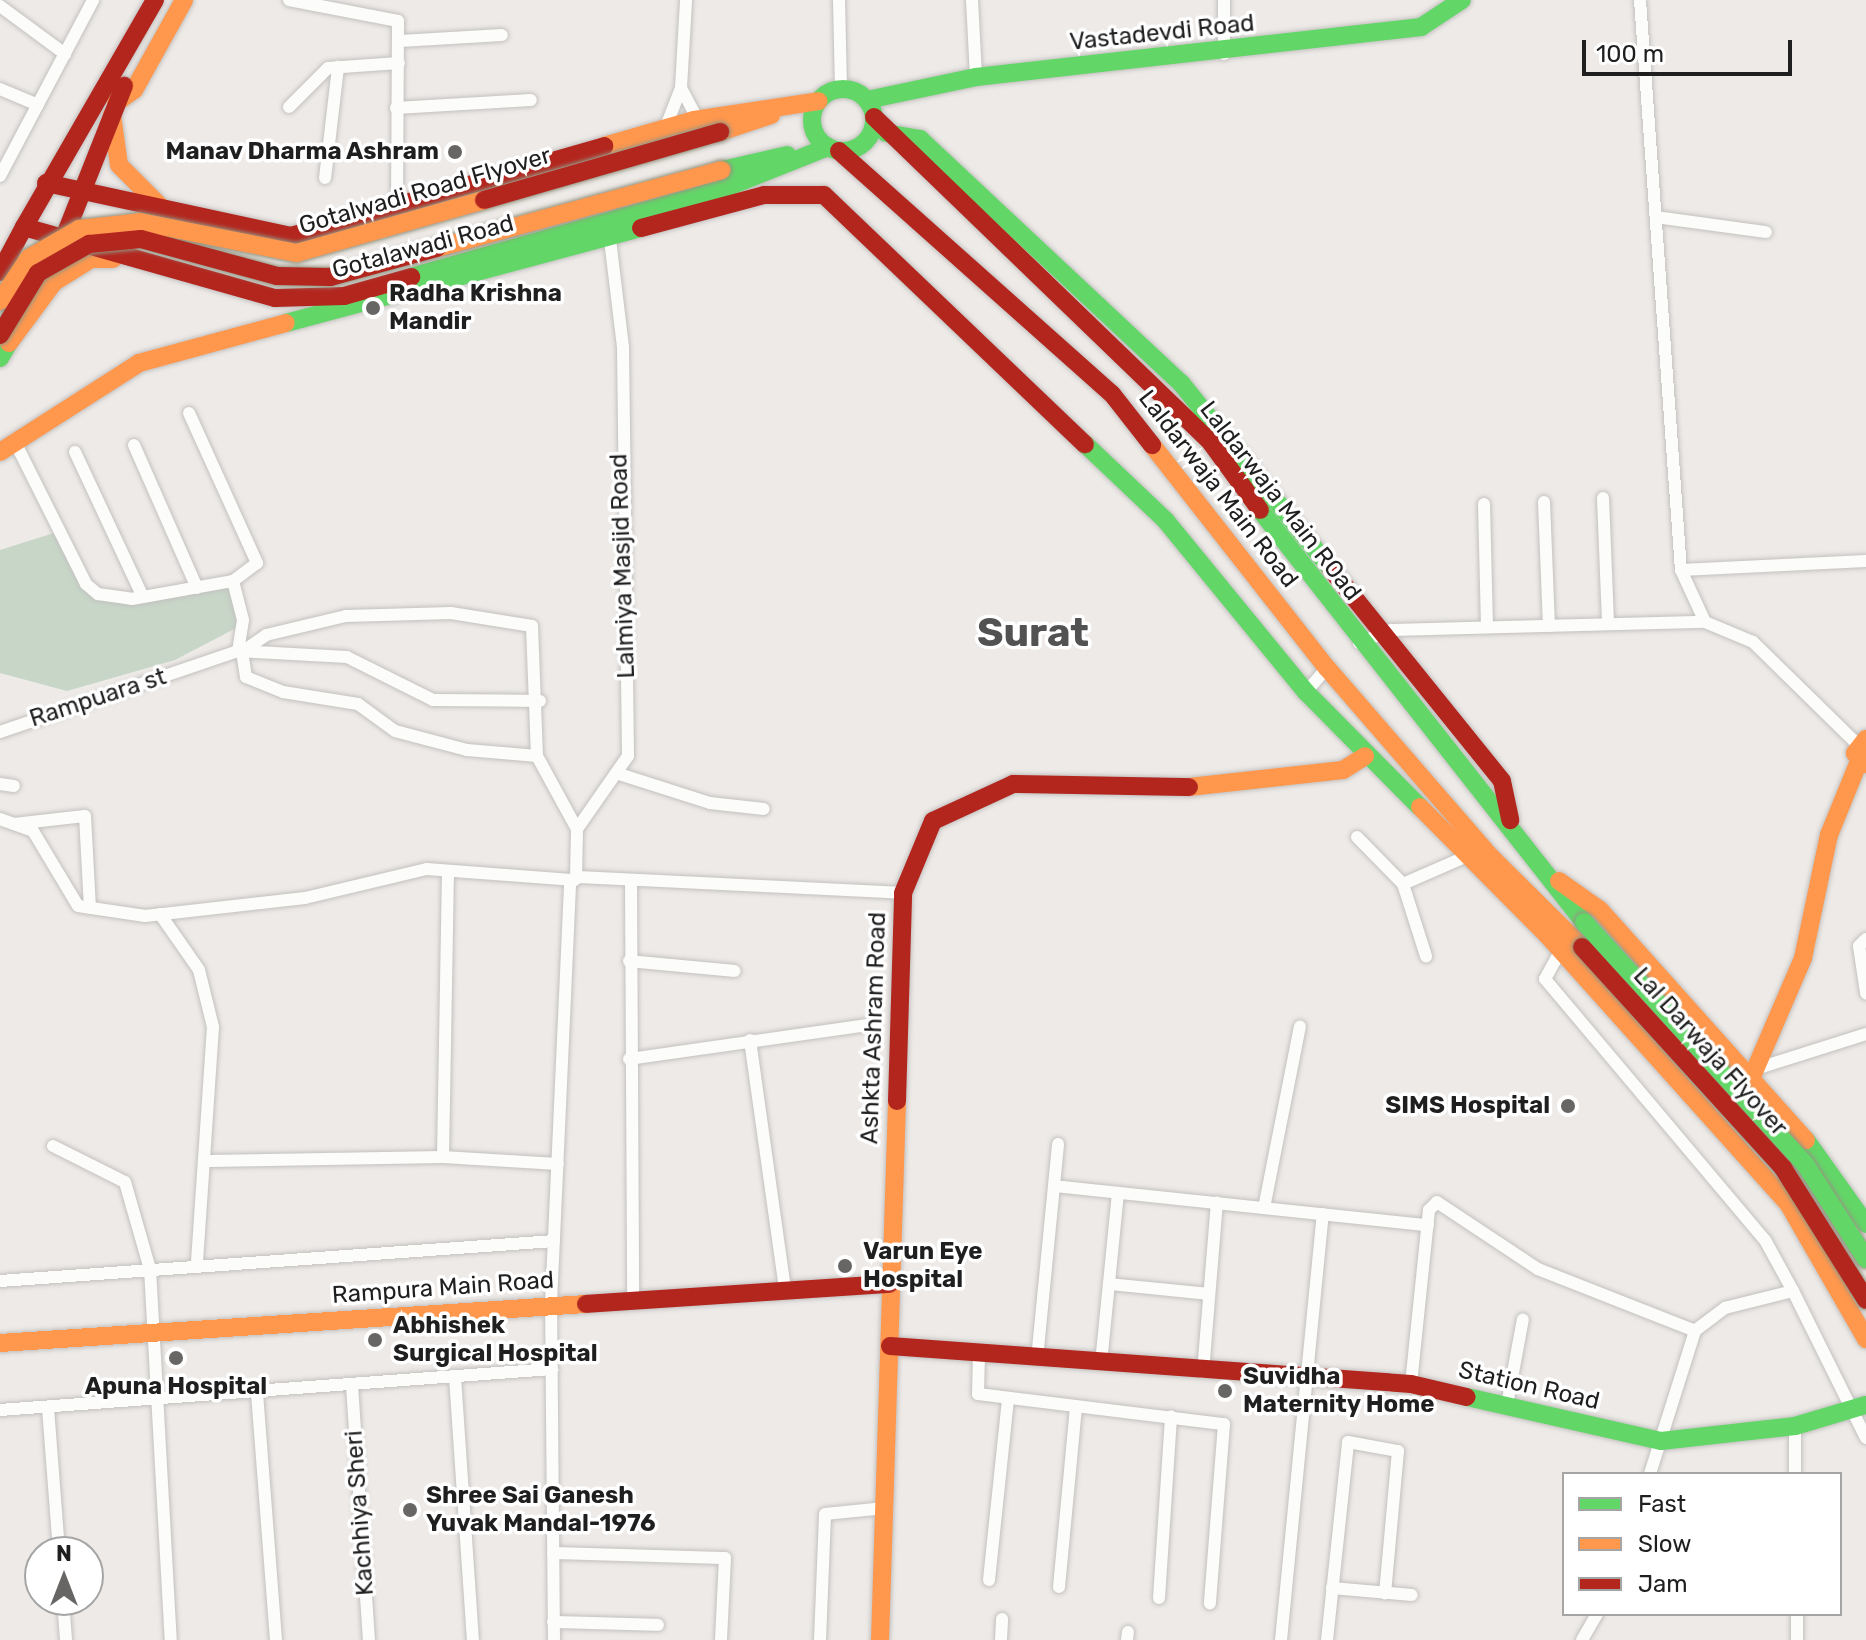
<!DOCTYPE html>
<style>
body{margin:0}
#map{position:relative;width:1866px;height:1640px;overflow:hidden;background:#edeae7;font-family:Rubik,sans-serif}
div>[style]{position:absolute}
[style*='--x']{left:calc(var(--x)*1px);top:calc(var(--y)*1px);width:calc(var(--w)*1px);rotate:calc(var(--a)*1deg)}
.cemetery>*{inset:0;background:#c7d6c7}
.roads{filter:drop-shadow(0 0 2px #c3c1c0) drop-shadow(0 0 2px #c3c1c0)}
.street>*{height:12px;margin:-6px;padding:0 6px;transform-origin:6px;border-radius:6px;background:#fcfcfb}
.fast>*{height:18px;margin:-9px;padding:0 9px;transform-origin:9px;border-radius:9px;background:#63d668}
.fast>.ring{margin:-9px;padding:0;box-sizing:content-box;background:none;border:18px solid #63d668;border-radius:50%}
.slow>*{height:18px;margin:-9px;padding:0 9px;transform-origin:9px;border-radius:9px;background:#ff974d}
.jam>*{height:18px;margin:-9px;padding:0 9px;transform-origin:9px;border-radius:9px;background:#b3261e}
.bridges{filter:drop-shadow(0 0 2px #949481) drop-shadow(0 0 2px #949481)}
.fast-bridge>*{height:18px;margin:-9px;padding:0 9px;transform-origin:9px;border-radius:9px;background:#63d668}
.slow-bridge>*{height:18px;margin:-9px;padding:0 9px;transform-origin:9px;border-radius:9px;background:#ff974d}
.jam-bridge>*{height:18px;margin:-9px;padding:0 9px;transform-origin:9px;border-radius:9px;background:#b3261e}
.dots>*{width:22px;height:22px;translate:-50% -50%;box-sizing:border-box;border:4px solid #fff;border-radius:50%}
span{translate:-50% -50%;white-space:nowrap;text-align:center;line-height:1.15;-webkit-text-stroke:7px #fff;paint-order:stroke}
.street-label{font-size:24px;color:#1f1f1f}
.poi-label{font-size:24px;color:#1f1f1f;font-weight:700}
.right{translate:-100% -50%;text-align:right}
.left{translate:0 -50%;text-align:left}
.town-label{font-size:40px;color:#525252;font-weight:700}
.legend{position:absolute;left:1562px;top:1472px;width:280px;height:144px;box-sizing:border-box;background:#fff;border:2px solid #a5a5a5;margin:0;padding:10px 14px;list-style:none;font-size:24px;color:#1f1f1f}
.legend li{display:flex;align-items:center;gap:16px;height:40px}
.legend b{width:40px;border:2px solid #a5a5a5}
.north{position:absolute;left:24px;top:1536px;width:80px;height:80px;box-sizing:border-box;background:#fff;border:2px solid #a5a5a5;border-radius:50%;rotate:0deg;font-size:22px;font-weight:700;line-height:32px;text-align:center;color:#1f1f1f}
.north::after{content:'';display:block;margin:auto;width:28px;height:36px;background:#676665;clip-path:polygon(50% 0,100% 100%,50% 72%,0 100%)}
.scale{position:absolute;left:1582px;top:40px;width:210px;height:36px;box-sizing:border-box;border:4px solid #1f1f1f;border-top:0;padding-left:10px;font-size:24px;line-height:28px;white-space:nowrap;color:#1f1f1f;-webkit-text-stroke:6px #fff;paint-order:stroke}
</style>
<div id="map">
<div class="cemetery">
<i style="clip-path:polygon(54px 533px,96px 597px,231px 585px,238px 627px,175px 660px,67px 691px,0 673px,0 550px)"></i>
</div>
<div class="roads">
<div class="street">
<i style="--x:289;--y:0;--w:111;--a:10.9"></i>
<i style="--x:398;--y:21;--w:186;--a:90.3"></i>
<i style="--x:839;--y:0;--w:89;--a:88.7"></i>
<i style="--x:972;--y:0;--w:77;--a:87"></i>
<i style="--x:1224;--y:0;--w:54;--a:90"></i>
<i style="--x:1640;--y:0;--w:571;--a:85.89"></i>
<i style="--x:1681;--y:570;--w:185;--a:-2.8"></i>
<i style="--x:0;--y:6;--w:81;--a:36.4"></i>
<i style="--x:400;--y:41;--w:102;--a:-3.4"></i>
<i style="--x:681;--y:88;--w:88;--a:-86.7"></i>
<i style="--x:0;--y:89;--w:41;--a:22.8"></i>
<i style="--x:289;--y:107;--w:55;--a:-45"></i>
<i style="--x:328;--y:68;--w:71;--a:-4"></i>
<i style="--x:396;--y:108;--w:135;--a:-3.4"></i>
<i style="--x:665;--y:129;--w:44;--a:-68.7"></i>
<i style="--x:681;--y:88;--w:36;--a:62"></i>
<i style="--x:0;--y:176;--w:199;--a:-62.1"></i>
<i style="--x:325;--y:178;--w:112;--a:-83.3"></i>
<i style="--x:1656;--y:217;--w:111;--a:7.8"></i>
<i style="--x:189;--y:413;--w:165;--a:65.6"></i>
<i style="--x:257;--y:563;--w:30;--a:143"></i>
<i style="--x:14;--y:440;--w:161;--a:63.4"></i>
<i style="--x:86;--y:584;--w:16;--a:40"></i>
<i style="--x:98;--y:594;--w:34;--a:8"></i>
<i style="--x:132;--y:599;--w:103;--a:-10.1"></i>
<i style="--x:233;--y:581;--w:40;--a:75.6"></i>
<i style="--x:243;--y:620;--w:31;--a:99"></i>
<i style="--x:134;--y:445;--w:156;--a:66.2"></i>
<i style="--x:75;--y:452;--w:160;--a:64.9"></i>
<i style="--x:1603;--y:498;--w:126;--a:87.7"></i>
<i style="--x:1544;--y:502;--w:124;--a:87.7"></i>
<i style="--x:1484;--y:504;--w:123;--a:88.6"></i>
<i style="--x:1681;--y:570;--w:57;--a:65.2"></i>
<i style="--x:1359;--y:643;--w:35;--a:-22"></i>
<i style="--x:1392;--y:630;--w:313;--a:-1.5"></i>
<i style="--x:1705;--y:622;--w:52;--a:22.6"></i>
<i style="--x:1753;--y:642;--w:146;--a:44.4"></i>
<i style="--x:1306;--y:692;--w:32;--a:-49"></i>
<i style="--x:0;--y:732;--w:251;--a:-18.8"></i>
<i style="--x:238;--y:651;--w:109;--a:3.2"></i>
<i style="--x:347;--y:657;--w:96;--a:26.6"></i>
<i style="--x:433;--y:700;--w:107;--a:0.5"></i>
<i style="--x:537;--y:756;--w:70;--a:-175.1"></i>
<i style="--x:467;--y:750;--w:74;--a:-165.2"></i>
<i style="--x:395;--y:731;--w:46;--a:-143.9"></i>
<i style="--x:358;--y:704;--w:76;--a:-170.9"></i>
<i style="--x:283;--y:692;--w:40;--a:-158"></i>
<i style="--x:246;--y:677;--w:25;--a:-99"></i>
<i style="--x:242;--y:652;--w:29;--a:-35"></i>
<i style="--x:266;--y:635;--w:82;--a:-13.4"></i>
<i style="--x:346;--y:616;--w:105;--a:-1.6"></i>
<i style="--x:451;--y:613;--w:82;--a:9.1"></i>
<i style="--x:532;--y:626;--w:130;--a:87.8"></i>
<i style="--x:537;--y:756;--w:83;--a:61.3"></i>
<i style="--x:616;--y:773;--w:99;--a:17.7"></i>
<i style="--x:710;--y:803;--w:54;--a:6.3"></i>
<i style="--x:0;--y:784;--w:14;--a:8"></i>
<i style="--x:0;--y:819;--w:35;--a:20"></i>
<i style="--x:33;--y:831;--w:87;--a:59"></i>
<i style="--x:78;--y:906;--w:68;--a:8.5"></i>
<i style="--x:145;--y:916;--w:161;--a:-6.4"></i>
<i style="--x:305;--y:898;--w:125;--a:-13.4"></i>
<i style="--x:427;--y:869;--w:145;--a:4.3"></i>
<i style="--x:14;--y:824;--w:71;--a:-6.4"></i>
<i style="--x:85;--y:816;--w:92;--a:86.9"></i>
<i style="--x:1357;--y:837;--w:66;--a:45.6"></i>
<i style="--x:1403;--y:884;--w:76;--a:72.3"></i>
<i style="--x:576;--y:878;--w:49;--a:-88.8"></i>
<i style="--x:577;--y:829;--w:89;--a:-55.1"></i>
<i style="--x:628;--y:756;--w:409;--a:-90.7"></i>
<i style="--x:623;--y:347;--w:108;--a:-96.9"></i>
<i style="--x:631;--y:881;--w:418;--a:89.7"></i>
<i style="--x:1403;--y:884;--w:70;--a:-23.6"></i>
<i style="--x:160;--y:914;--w:68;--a:55.1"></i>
<i style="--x:199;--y:970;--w:59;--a:76.2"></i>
<i style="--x:213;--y:1027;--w:237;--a:93.9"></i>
<i style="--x:1866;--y:939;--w:10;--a:135"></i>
<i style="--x:1859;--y:946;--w:48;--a:81.5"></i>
<i style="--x:1561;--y:950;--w:33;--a:119"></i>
<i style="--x:1545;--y:979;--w:341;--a:49.9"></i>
<i style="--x:1765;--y:1240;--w:58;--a:61.2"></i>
<i style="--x:1793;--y:1291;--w:70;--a:166"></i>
<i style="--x:1725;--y:1308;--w:38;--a:143"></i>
<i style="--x:1695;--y:1331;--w:150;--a:107.5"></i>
<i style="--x:629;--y:961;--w:106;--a:5.4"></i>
<i style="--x:750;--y:1040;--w:252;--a:82"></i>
<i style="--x:629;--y:1059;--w:242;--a:-8.1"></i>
<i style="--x:1762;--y:1067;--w:109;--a:-17.6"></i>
<i style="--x:53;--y:1146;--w:80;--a:26.6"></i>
<i style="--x:125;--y:1182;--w:91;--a:74"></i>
<i style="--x:150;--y:1269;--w:372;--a:86.8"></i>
<i style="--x:443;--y:1157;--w:286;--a:-89"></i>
<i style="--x:209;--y:1161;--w:234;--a:-1"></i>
<i style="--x:443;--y:1157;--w:115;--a:3.5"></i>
<i style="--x:1054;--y:1186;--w:376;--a:6"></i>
<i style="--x:1264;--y:1208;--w:185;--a:-78.8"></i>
<i style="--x:0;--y:1281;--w:555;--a:-4.13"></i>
<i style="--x:1109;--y:1284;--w:100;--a:5.7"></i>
<i style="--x:1793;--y:1291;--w:164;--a:63.6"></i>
<i style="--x:979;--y:1353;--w:41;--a:91.4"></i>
<i style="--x:978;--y:1394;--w:248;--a:7"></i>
<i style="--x:1224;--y:1424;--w:180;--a:94.5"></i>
<i style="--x:1037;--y:1359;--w:216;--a:-84.4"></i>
<i style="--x:1101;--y:1363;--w:171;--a:-84.3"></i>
<i style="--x:1203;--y:1372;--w:170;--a:-85.3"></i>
<i style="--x:455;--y:1377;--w:264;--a:86.1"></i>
<i style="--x:1411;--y:1384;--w:175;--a:-84.1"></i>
<i style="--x:1429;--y:1210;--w:11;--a:-45"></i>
<i style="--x:1437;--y:1202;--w:121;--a:33.6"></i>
<i style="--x:1538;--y:1269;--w:169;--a:21.5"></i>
<i style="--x:352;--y:1385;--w:256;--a:86.2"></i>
<i style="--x:257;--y:1393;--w:248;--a:85.6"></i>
<i style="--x:1507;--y:1405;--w:87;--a:-79.5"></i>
<i style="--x:48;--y:1408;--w:144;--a:85.6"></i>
<i style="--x:0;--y:1410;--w:554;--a:-4.25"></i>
<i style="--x:1795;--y:1426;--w:48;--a:90"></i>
<i style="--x:553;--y:1553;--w:172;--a:1.7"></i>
<i style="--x:725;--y:1558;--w:82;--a:92.8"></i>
<i style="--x:989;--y:1580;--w:183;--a:-84"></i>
<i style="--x:1059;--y:1587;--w:181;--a:-84.6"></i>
<i style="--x:1332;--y:1588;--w:80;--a:5"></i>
<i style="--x:1159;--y:1598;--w:182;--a:-86.2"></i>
<i style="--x:63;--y:1600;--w:40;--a:85.7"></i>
<i style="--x:1797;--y:1614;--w:26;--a:90"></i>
<i style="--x:553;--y:1622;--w:105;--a:1.6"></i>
<i style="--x:554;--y:1640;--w:336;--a:-90.5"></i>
<i style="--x:551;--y:1304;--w:421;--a:-87.4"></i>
<i style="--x:570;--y:883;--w:11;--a:-34"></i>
<i style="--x:579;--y:877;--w:324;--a:2.8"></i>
<i style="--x:820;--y:1640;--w:126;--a:-87.7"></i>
<i style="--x:825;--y:1514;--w:60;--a:-5.7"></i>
<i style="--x:1001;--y:1640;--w:21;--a:-87"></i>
<i style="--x:1127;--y:1640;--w:8;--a:-83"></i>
<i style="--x:1281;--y:1640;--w:428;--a:-84.4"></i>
<i style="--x:1327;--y:1640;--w:199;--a:-83.9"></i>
<i style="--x:1348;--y:1442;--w:51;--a:10.2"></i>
<i style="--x:1398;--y:1451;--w:143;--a:95.2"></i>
<i style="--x:1582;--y:1640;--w:30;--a:-60"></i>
</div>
<div class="fast">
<i class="ring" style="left:812px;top:89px;width:44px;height:44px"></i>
<i style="--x:867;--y:100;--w:111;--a:-11.9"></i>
<i style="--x:976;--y:77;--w:448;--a:-6.4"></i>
<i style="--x:1421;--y:27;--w:49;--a:-33.4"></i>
<i style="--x:886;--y:133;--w:35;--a:10"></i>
<i style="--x:920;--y:139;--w:357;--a:43.1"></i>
<i style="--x:1181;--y:383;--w:239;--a:51.1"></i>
<i style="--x:722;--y:170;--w:67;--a:-13"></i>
<i style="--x:411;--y:277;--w:330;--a:-15.8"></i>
<i style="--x:728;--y:187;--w:108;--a:-21.8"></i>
<i style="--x:286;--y:323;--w:367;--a:-15"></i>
<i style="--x:0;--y:358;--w:30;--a:-60"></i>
<i style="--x:1085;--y:444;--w:112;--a:43.5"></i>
<i style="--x:1166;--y:521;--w:221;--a:50.7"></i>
<i style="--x:1306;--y:692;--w:162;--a:45.3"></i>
<i style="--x:1260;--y:510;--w:524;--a:51.82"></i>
<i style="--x:1806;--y:1140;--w:103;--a:54.5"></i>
<i style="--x:1467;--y:1397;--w:199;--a:12.8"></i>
<i style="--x:1661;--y:1441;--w:135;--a:-6.4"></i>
<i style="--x:1795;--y:1426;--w:74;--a:-16.5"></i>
</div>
<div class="slow">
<i style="--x:116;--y:103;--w:22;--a:-36"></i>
<i style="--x:134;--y:90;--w:103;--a:-60.9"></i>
<i style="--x:112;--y:115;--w:50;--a:82"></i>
<i style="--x:119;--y:165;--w:58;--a:45"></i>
<i style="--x:720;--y:132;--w:54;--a:-18.4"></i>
<i style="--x:604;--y:146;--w:94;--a:-16.1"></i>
<i style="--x:694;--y:120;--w:126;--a:-8.6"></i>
<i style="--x:9;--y:343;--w:76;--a:-53.6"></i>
<i style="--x:54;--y:282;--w:44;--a:-31.9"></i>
<i style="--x:91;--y:259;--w:22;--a:0"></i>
<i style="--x:1152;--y:445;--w:283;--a:51.9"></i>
<i style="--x:1327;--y:668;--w:250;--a:49.1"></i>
<i style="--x:1491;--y:857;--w:128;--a:44.7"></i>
<i style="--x:0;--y:452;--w:165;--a:-32.6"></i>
<i style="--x:139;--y:363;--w:152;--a:-15.2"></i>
<i style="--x:1866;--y:739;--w:18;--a:128"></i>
<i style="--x:1855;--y:753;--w:16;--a:45"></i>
<i style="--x:1189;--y:787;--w:155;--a:-6.3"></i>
<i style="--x:1343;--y:770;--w:26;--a:-32"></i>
<i style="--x:1420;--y:807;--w:182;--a:45.2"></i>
<i style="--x:1548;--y:936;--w:361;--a:48.1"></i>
<i style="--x:1789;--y:1205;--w:155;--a:60.1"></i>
<i style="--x:1559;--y:881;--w:50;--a:35.3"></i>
<i style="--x:1600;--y:910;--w:309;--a:48.2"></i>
<i style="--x:1751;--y:1079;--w:132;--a:-66.7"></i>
<i style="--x:1803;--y:958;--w:126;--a:-78.1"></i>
<i style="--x:1829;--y:835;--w:80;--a:-67.9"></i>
<i style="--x:0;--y:1343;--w:587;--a:-3.81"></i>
<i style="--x:880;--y:1640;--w:539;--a:-88.19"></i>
</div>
<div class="jam">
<i style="--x:155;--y:0;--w:262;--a:120"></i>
<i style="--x:24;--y:227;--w:261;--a:15.8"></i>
<i style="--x:275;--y:298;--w:69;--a:-1.7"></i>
<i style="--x:344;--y:296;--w:70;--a:-15.8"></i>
<i style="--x:874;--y:117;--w:469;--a:44"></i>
<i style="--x:1211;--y:443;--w:83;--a:53.8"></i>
<i style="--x:839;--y:151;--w:365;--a:41.7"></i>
<i style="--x:1112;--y:394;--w:65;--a:51.9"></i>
<i style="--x:46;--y:183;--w:251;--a:12.2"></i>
<i style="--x:291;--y:236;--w:326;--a:-16"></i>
<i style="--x:641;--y:228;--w:127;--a:-15"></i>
<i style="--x:764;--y:195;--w:60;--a:0"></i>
<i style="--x:824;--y:195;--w:361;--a:43.7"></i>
<i style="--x:63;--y:240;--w:166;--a:-68.4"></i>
<i style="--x:0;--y:272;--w:51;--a:-61.9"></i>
<i style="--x:1331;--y:569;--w:272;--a:51.1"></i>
<i style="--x:1502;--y:781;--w:40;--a:78"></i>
<i style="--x:897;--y:1101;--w:208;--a:-88.3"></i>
<i style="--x:903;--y:893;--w:78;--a:-67.4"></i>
<i style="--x:933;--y:821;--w:88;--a:-24.8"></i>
<i style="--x:1013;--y:784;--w:176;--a:1"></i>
<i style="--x:586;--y:1304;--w:304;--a:-3.8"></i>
<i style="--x:890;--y:1346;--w:522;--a:4.17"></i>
<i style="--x:1411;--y:1384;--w:57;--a:13.1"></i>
</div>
</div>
<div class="bridges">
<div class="fast-bridge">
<i style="--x:1584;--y:922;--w:328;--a:47.6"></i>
<i style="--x:1805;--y:1164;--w:113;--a:57.3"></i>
</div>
<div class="slow-bridge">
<i style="--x:437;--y:248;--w:295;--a:-15.3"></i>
<i style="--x:0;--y:301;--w:52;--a:-56"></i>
<i style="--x:29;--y:258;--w:58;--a:-30.1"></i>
<i style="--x:79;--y:229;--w:61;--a:-6.5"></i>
<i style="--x:140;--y:222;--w:160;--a:11.2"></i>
<i style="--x:297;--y:253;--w:194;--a:-15.8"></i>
</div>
<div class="jam-bridge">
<i style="--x:484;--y:200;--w:246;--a:-16.1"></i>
<i style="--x:0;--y:335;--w:73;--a:-58.5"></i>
<i style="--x:38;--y:273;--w:59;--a:-29.6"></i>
<i style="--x:89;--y:244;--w:52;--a:-5.5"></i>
<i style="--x:141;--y:239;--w:141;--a:15.2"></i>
<i style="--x:277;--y:276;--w:53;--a:1.1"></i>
<i style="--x:330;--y:277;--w:111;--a:-15.2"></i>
<i style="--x:1582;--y:947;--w:299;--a:47.7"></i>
<i style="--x:1783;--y:1168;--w:156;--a:57.8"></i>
</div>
</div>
<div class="dots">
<i style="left:455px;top:152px;background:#676665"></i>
<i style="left:373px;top:308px;background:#676665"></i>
<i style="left:1568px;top:1106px;background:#676665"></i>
<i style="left:845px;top:1266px;background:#676665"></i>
<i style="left:375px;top:1340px;background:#676665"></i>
<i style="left:176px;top:1358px;background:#676665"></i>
<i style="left:1225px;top:1391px;background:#676665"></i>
<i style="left:410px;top:1510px;background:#676665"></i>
</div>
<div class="street-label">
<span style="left:1162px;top:33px;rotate:-6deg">Vastadevdi Road</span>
<span style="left:425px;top:191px;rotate:-16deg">Gotalwadi Road Flyover</span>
<span style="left:423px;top:247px;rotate:-15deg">Gotalawadi Road</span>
<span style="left:1218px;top:489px;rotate:52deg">Laldarwaja Main Road</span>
<span style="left:1280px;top:501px;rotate:52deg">Laldarwaja Main ROad</span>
<span style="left:623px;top:566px;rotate:-92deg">Lalmiya Masjid Road</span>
<span style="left:98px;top:698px;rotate:-18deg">Rampuara st</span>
<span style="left:874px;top:1028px;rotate:-88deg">Ashkta Ashram Road</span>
<span style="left:1710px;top:1052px;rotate:48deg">Lal Darwaja Flyover</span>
<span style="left:443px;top:1288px;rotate:-4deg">Rampura Main Road</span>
<span style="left:1529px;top:1386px;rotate:13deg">Station Road</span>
<span style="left:360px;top:1513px;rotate:-94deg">Kachhiya Sheri</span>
</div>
<div class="poi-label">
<span class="right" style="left:439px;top:152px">Manav Dharma Ashram</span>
<span class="left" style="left:389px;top:308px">Radha Krishna<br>Mandir</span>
<span class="right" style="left:1550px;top:1106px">SIMS Hospital</span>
<span class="left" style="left:863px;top:1266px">Varun Eye<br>Hospital</span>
<span class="left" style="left:393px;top:1340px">Abhishek<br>Surgical Hospital</span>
<span class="left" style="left:1243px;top:1391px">Suvidha<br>Maternity Home</span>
<span style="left:176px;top:1387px">Apuna Hospital</span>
<span class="left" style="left:426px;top:1510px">Shree Sai Ganesh<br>Yuvak Mandal-1976</span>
</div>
<div class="town-label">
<span style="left:1033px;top:633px">Surat</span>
</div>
<ul class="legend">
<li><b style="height:10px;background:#63d668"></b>Fast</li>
<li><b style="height:10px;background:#ff974d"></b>Slow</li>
<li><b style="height:10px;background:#b3261e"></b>Jam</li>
</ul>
<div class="north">N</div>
<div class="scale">100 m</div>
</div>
